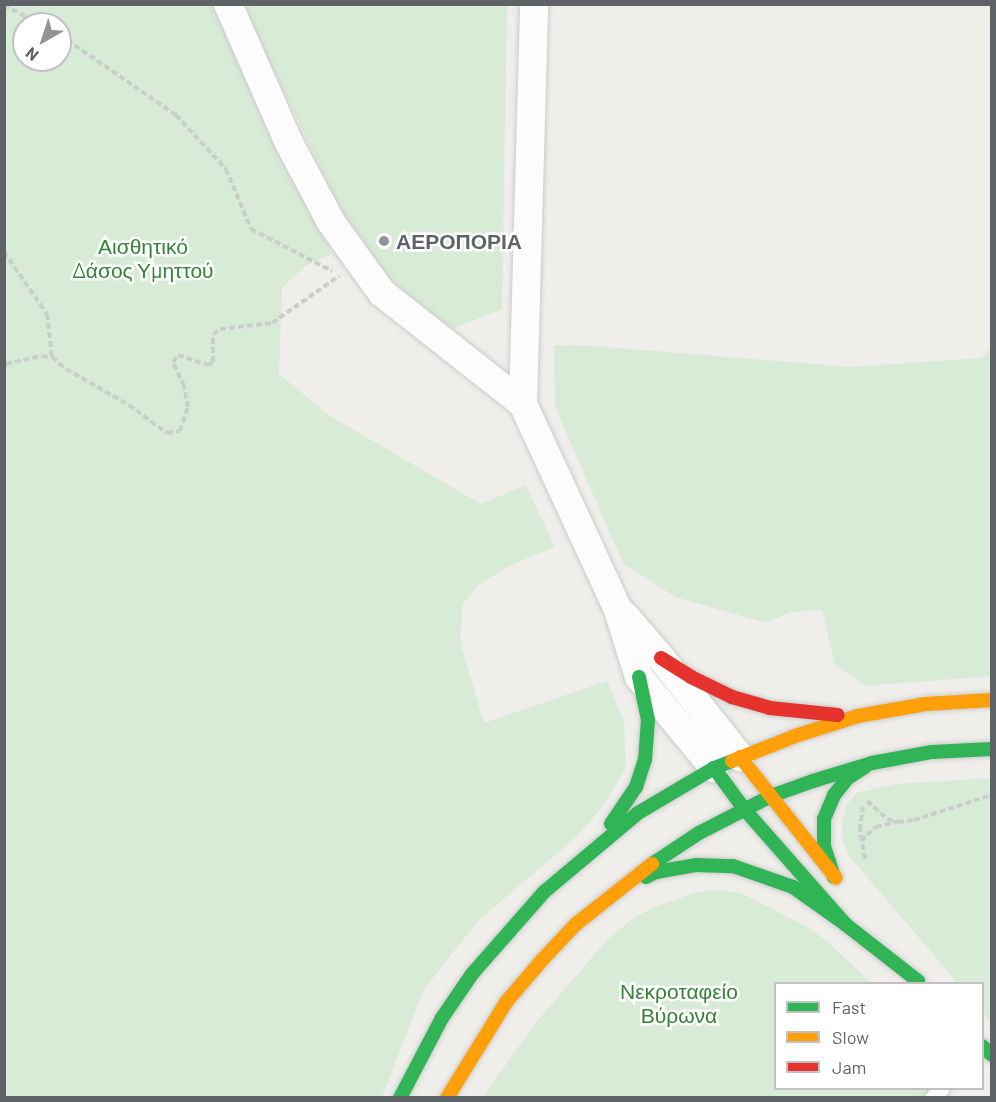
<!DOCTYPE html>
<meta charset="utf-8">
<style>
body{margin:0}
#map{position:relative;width:996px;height:1102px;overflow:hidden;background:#efeeea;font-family:Barlow,sans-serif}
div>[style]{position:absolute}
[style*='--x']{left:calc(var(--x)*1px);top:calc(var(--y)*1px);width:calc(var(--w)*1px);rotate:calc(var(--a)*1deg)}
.green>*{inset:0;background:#d8ebd6}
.path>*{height:4px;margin-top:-2px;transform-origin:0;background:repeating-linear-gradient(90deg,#cacfcc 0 6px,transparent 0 9px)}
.roads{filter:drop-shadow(0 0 2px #cbcccc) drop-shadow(0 0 2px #cbcccc)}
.lane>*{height:15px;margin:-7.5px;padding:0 7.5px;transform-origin:7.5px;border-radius:7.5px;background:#fdfcfc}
.street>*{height:28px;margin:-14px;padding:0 14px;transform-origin:14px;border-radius:14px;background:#fdfcfc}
.fast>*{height:14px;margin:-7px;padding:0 7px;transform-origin:7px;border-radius:7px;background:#30b455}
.slow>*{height:14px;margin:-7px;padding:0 7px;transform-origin:7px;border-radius:7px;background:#ff9f0a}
.jam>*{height:14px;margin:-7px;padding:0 7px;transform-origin:7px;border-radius:7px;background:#e5322d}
.dots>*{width:16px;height:16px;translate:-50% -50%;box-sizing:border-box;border:3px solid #fff;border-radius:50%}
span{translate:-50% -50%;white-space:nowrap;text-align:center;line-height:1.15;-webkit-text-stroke:5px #fff;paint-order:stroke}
.poi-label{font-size:21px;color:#5f6368;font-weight:700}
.left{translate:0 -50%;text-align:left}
.park-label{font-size:21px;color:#348238}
.frame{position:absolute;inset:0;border:6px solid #5f6368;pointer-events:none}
.legend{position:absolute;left:774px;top:982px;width:210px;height:108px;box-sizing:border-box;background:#fff;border:2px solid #bfc1c3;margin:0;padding:8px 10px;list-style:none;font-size:18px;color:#5f6368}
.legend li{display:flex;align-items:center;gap:12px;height:30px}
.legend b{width:30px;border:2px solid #bfc1c3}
.north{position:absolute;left:12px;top:12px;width:60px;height:60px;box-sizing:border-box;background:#fff;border:2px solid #bfc1c3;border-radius:50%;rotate:219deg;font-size:16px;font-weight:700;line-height:24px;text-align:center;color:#5f6368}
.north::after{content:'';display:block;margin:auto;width:21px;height:27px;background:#919496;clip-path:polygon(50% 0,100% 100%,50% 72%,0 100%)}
</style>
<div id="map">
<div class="green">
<i style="clip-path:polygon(evenodd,5px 5px,507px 5px,502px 309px,452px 329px,392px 283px,348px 226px,276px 75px,279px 144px,332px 254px,305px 266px,282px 288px,279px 374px,330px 416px,481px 504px,526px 485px,555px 547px,511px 565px,478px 585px,463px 604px,460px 642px,484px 723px,607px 681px,624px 722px,626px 768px,603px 806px,575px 838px,478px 921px,424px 989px,382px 1097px,5px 1098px,5px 5px,24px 24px,60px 24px,60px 60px,24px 60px,24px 24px)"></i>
<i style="clip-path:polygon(554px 345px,595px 346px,849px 367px,982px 358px,991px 347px,991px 676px,866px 686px,835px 665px,822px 610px,790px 612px,767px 623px,675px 597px,623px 563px,555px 407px)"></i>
<i style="clip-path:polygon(991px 778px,991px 1023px,983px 1012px,982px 984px,958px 983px,848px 855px,841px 833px,846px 805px,857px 793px,896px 784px)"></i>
<i style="clip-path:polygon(723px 890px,741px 893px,807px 927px,827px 941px,871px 983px,776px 984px,776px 1088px,937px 1089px,945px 1097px,482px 1098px,537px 1021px,607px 940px,631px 920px,654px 907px,697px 892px)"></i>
</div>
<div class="path">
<i style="--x:4;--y:5;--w:41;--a:27.8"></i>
<i style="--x:60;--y:35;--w:141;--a:34.6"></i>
<i style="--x:176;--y:115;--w:74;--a:47.2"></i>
<i style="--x:226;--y:169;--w:65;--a:67.4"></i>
<i style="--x:251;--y:229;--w:91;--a:27.4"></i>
<i style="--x:4;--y:252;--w:75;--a:55.3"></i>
<i style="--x:47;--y:314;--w:43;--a:83.4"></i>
<i style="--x:4;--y:368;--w:4;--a:-63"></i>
<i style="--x:6;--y:364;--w:37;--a:-13"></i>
<i style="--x:42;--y:356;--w:10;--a:6"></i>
<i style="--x:52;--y:357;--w:18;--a:41"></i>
<i style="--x:66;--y:369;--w:73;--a:29.7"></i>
<i style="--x:129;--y:405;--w:47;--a:36.4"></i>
<i style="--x:167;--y:433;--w:13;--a:-9"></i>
<i style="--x:180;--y:431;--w:25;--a:-72"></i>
<i style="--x:188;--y:407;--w:21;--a:-101"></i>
<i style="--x:184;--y:386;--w:26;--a:-115"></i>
<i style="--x:173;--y:362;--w:9;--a:-54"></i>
<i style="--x:178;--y:355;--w:32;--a:18"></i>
<i style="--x:208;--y:365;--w:6;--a:-31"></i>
<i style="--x:213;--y:362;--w:28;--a:-90"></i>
<i style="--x:213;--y:334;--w:9;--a:-36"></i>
<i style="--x:220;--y:329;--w:52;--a:-6.6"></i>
<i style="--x:272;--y:323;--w:82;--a:-35"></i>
<i style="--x:867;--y:801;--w:27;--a:42"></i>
<i style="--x:887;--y:819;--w:11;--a:15"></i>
<i style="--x:898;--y:822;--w:16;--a:-7"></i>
<i style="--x:914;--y:820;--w:82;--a:-17.8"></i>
<i style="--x:862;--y:841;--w:11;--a:-100"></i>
<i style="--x:860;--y:830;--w:23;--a:-83"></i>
<i style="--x:865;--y:859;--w:18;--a:-99"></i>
<i style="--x:862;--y:841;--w:8;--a:-50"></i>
<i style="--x:867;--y:835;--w:12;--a:-42"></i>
<i style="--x:876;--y:827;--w:21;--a:-14"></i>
</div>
<div class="roads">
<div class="lane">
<i style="--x:932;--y:1098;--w:14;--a:-45"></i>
</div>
<div class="street">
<i style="--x:228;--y:4;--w:152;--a:66.3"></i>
<i style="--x:289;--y:143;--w:89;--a:62"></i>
<i style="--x:331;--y:222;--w:87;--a:54.3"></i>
<i style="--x:382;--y:293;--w:179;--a:38.2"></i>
<i style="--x:523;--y:404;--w:224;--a:65.2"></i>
<i style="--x:617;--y:607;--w:73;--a:72.6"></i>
<i style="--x:639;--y:677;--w:118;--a:50.5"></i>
<i style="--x:523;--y:404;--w:400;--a:-88.4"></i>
<i style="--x:624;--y:615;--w:57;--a:49.3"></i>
<i style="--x:661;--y:658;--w:127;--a:51.4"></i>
</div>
<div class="fast">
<i style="--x:714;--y:768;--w:52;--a:53.6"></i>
<i style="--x:745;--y:810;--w:152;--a:48.7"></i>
<i style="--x:845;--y:924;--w:93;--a:38"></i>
<i style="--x:611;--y:824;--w:45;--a:-56"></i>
<i style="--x:636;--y:787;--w:28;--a:-72"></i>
<i style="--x:645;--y:760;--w:40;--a:-85.7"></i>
<i style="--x:648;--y:720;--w:44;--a:-101.8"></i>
<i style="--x:652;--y:864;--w:56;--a:-33.4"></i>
<i style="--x:699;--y:833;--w:81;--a:-27.2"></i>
<i style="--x:771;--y:796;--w:45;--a:-19.7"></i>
<i style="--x:813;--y:781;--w:62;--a:-17"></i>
<i style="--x:872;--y:763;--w:61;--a:-10.4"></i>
<i style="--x:932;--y:752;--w:60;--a:-2.9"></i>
<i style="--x:646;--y:877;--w:11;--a:-27"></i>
<i style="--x:656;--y:872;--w:40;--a:-10"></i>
<i style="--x:695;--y:865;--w:38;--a:2"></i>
<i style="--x:733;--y:866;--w:64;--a:19.3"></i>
<i style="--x:793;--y:887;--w:64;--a:35.4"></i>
<i style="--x:834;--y:877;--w:33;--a:-108"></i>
<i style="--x:824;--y:846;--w:27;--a:-90"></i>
<i style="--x:824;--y:819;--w:26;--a:-67"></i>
<i style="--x:834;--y:795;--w:22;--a:-51"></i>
<i style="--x:848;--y:778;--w:20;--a:-33"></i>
<i style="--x:982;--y:1046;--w:13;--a:42"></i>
<i style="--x:400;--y:1098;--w:90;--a:-62.3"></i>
<i style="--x:442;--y:1018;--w:53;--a:-55.7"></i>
<i style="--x:472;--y:974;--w:109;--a:-48.7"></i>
<i style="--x:544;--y:892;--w:123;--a:-40"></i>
<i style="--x:638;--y:813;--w:88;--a:-30.6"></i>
<i style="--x:714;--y:768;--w:19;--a:-21"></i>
</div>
<div class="slow">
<i style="--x:740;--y:757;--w:154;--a:51.6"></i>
<i style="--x:732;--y:761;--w:68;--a:-21.6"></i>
<i style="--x:795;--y:736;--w:66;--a:-17.6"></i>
<i style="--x:858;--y:716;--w:69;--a:-10"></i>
<i style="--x:926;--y:704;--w:66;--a:-3.5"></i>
<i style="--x:447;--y:1098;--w:114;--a:-58.3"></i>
<i style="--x:507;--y:1001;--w:55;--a:-49.4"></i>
<i style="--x:543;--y:959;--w:48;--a:-46.7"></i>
<i style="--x:576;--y:924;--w:97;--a:-38.3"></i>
</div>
<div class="jam">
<i style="--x:661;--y:658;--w:36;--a:32"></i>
<i style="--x:691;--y:677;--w:46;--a:26"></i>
<i style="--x:732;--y:697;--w:40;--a:16"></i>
<i style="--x:770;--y:708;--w:68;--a:5.9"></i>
</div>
</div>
<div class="dots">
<i style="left:384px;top:241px;background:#919496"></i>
</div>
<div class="poi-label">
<span class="left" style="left:396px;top:241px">ΑΕΡΟΠΟΡΙΑ</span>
</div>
<div class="park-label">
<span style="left:143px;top:258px">Αισθητικό<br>Δάσος Υμηττού</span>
<span style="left:679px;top:1003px">Νεκροταφείο<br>Βύρωνα</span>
</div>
<div class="frame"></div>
<ul class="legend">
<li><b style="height:8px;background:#30b455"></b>Fast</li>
<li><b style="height:8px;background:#ff9f0a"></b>Slow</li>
<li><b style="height:8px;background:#e5322d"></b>Jam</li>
</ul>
<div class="north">N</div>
</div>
